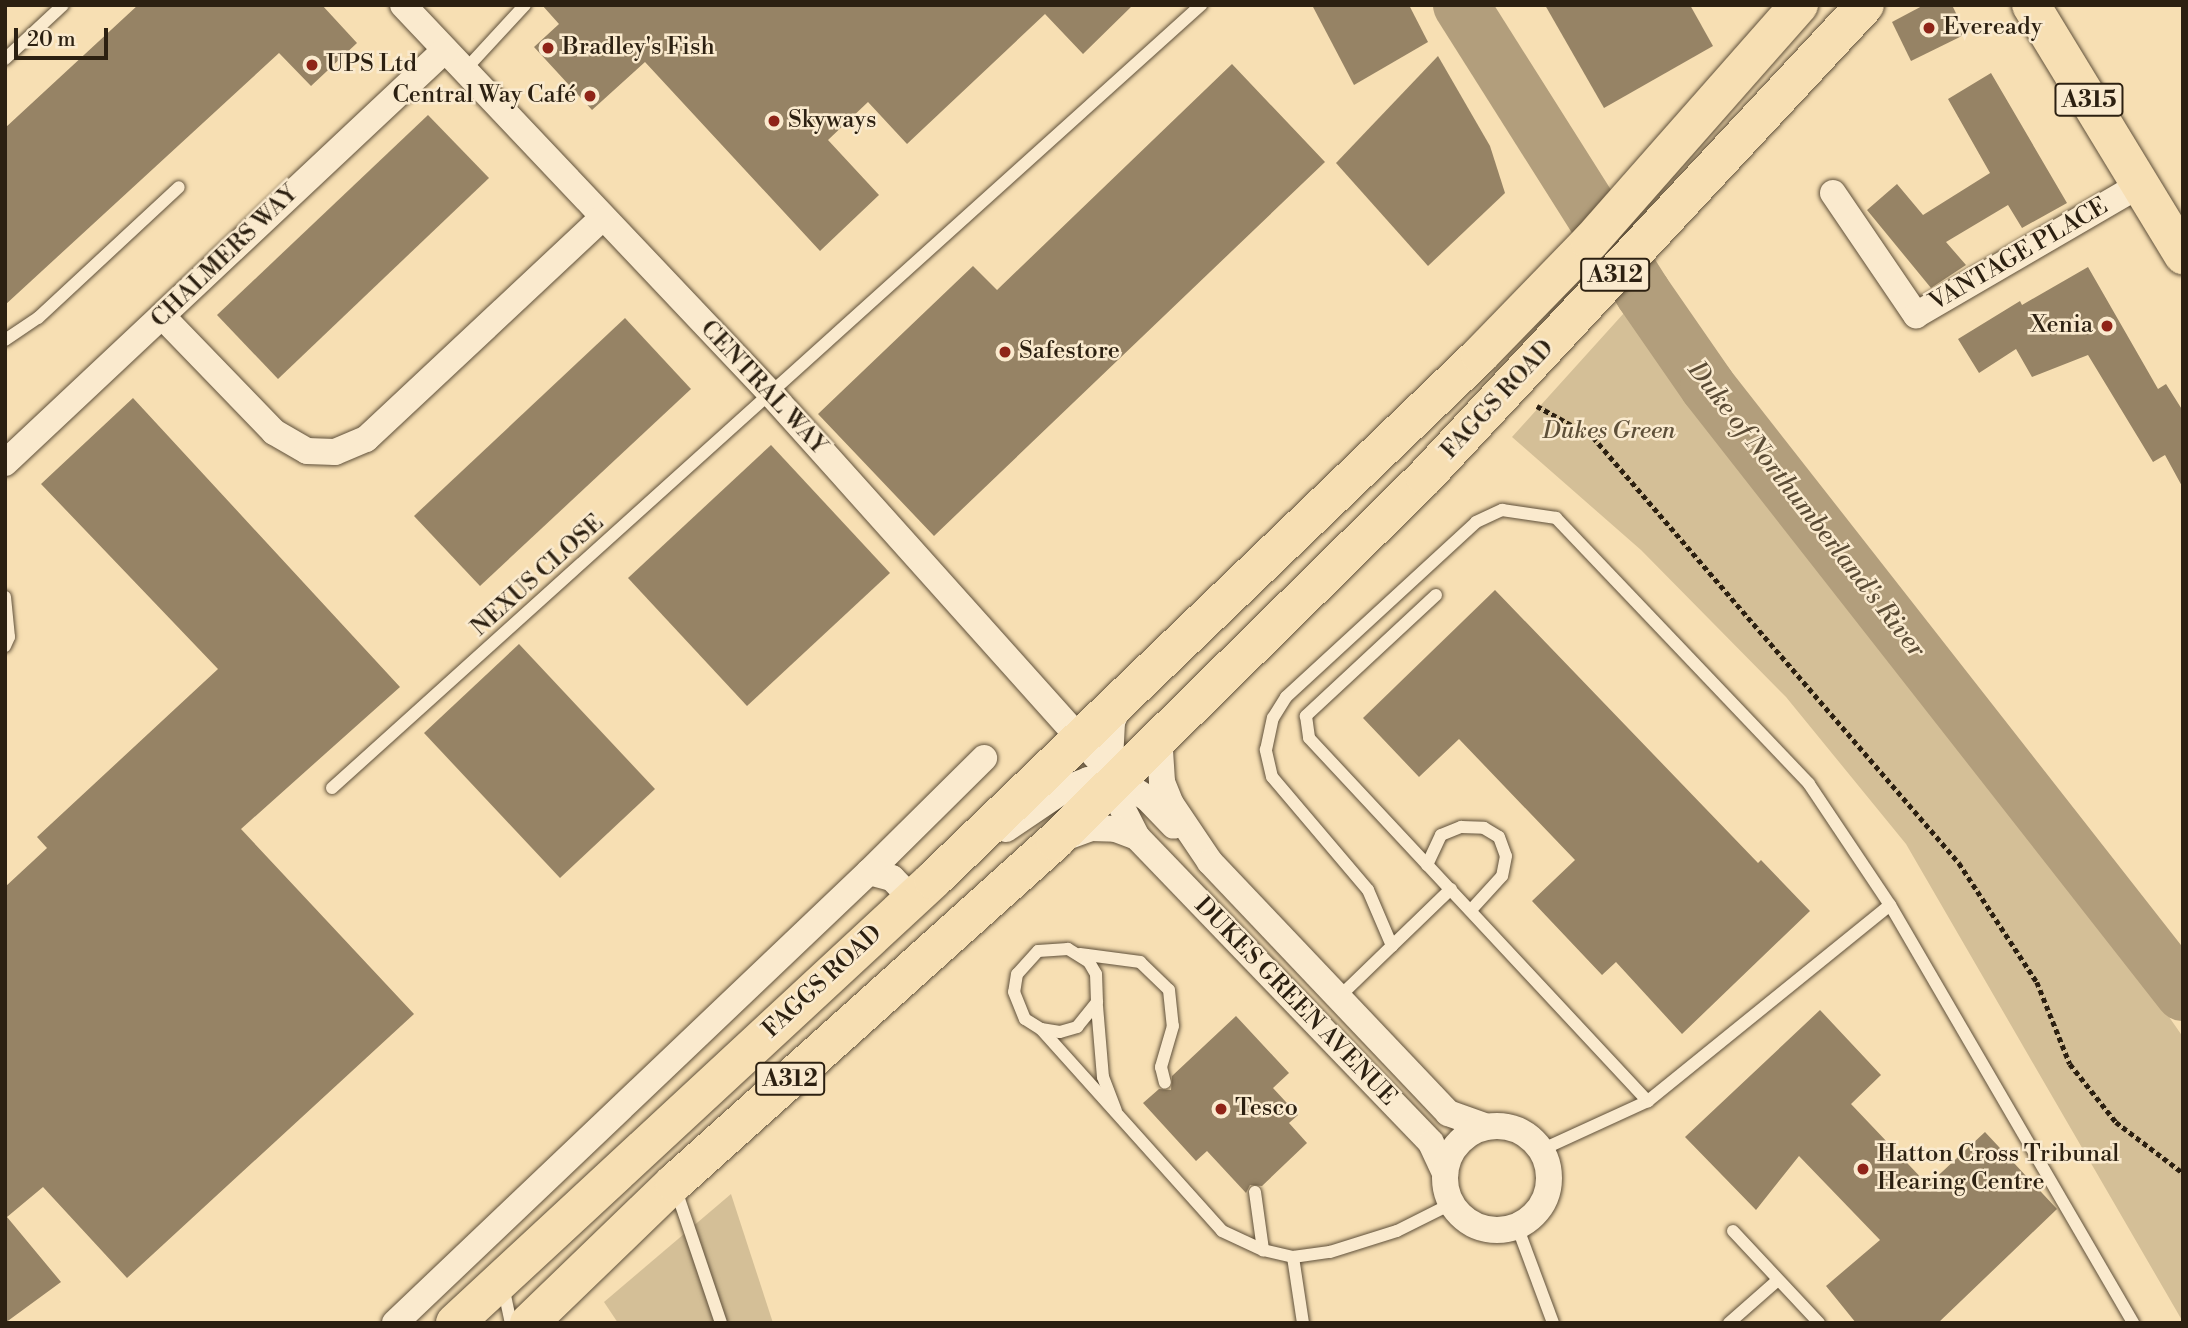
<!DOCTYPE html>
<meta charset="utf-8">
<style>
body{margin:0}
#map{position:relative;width:2188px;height:1328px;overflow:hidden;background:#f7dfb3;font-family:"Libre Bodoni",serif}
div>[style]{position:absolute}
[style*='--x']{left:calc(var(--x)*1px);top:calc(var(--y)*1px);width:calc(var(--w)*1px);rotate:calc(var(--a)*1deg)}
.green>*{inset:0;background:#d4bf97}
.river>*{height:56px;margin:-28px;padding:0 28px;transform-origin:28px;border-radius:28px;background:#b29e7c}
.building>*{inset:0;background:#968365}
.path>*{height:4.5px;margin-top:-2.25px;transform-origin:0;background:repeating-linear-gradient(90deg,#2c2011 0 5px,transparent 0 8.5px)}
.roads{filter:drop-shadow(0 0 2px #5f503a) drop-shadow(0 0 2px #5f503a)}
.service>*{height:12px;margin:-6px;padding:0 6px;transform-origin:6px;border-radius:6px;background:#faeace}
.minor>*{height:26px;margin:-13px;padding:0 13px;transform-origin:13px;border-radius:13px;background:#faeace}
.minor>.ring{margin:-13px;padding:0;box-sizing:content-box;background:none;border:26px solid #faeace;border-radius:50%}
.primary>*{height:38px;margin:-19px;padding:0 19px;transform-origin:19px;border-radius:19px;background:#f7dfb3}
.dots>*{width:19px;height:19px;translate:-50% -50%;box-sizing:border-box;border:4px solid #faeace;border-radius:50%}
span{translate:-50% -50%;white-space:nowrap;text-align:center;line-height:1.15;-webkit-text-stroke:5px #faeace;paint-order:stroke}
.shield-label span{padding:2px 5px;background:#faeace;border:2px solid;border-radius:5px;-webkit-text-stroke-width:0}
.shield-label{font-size:23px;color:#2c2011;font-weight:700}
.poi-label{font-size:24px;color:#2c2011}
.left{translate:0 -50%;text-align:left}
.right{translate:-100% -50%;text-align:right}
.street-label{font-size:24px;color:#2c2011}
.park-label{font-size:24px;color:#5e5039;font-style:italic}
.water-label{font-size:26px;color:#5b4c36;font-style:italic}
.frame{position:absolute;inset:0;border:7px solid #2c2011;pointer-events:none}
.scale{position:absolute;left:14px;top:28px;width:94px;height:32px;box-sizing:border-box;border:4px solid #2c2011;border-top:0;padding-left:9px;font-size:21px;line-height:24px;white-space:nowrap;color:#2c2011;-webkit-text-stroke:5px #faeace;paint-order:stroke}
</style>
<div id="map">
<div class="green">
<i style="clip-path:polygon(1624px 313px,2066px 869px,2183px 1037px,2183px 1322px,1906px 844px,1786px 697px,1641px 550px,1512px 437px)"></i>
<i style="clip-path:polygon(731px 1194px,773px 1323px,618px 1323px,604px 1302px)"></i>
</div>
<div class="river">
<i style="--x:1461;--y:5;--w:341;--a:57.7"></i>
<i style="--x:1643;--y:293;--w:114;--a:55.3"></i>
<i style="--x:1708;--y:387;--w:770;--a:51.91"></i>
</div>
<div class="building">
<i style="clip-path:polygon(138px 5px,322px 5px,357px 43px,311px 86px,279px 53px,5px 305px,5px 128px)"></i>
<i style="clip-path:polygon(542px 5px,1133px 5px,1083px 54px,1045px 14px,907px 144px,868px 102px,828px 140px,879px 195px,820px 251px,645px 62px,592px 110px,534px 47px,559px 24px)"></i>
<i style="clip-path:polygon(1312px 5px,1409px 5px,1428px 42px,1354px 85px)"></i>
<i style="clip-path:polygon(1545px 5px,1690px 5px,1713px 46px,1604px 108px)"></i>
<i style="clip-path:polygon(1924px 5px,1952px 5px,1966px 34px,1911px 61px,1892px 22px)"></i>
<i style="clip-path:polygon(1438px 56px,1490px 146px,1505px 193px,1428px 266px,1336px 163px)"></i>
<i style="clip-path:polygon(1232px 64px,1325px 162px,934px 536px,818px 414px,973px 266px,997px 290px)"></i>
<i style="clip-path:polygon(1991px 73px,2067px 203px,2022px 228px,2008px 205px,1946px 242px,1966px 265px,1931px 288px,1867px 210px,1897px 184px,1923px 215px,1990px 173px,1948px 99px)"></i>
<i style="clip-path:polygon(428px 115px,489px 178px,278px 379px,217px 315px)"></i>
<i style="clip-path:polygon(2088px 267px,2158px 389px,2166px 384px,2183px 411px,2183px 488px,2165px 455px,2153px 462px,2088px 355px,2032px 377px,2016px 349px,1979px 373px,1958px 339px,2020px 301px,2022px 305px)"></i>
<i style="clip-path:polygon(625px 318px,691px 389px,480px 586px,414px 516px)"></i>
<i style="clip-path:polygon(133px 398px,400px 687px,241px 829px,414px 1014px,127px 1278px,43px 1187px,7px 1217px,61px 1282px,5px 1323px,5px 887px,47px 848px,37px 837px,218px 669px,41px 484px)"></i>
<i style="clip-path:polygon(771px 445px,890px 573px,747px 706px,628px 578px)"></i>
<i style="clip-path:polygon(1495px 590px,1758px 863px,1761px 860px,1810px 911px,1682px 1034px,1616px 962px,1602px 975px,1532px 901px,1575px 860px,1459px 739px,1419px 777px,1363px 718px)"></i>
<i style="clip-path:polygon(519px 644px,655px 789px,560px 878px,424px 733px)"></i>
<i style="clip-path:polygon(1820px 1010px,1881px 1075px,1851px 1104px,1928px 1185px,1985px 1132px,2057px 1209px,1938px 1323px,1856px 1323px,1826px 1286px,1880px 1240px,1799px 1156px,1756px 1210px,1685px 1137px)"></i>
<i style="clip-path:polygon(1236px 1016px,1289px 1073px,1273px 1088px,1298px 1115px,1289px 1123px,1307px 1143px,1262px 1186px,1250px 1185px,1246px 1193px,1207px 1151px,1196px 1161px,1143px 1103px,1159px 1089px,1171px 1090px,1172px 1076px)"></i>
</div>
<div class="path">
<i style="--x:1537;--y:406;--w:64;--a:29"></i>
<i style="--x:1593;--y:437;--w:562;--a:49.33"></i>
<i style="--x:1959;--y:863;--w:142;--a:56.8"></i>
<i style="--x:2037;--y:982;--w:88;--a:68.1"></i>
<i style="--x:2070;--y:1064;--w:74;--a:51.6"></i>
<i style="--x:2116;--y:1122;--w:84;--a:37.3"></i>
</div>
<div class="roads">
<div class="service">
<i style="--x:5;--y:59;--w:79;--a:-43"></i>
<i style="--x:464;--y:71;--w:90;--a:-47.3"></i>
<i style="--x:5;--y:340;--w:40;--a:-34"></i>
<i style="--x:38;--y:318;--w:192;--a:-42.9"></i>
<i style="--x:1436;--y:595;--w:178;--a:137.1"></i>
<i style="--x:1306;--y:716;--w:22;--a:82"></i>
<i style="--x:1309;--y:738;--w:497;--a:47"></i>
<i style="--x:5;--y:597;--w:40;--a:84.3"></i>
<i style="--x:9;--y:637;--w:10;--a:114"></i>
<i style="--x:332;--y:788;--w:1170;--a:-42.02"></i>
<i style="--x:1427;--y:865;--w:33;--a:-65"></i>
<i style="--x:1441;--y:835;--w:22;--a:-22"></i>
<i style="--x:1461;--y:827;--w:23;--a:2"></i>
<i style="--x:1484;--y:828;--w:17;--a:31"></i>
<i style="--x:1499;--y:837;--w:20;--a:70"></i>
<i style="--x:1506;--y:856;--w:20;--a:101"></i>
<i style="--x:1502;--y:876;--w:46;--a:132.4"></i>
<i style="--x:1392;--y:946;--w:61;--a:-113.2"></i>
<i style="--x:1368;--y:890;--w:148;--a:-130.3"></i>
<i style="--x:1272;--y:777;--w:28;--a:-103"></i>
<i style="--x:1266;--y:750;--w:33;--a:-78"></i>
<i style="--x:1273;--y:718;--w:25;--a:-58"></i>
<i style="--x:1286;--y:697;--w:258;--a:-42.6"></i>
<i style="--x:1476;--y:522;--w:29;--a:-25"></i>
<i style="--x:1502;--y:510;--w:55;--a:8.4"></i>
<i style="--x:1556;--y:518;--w:367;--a:46.4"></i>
<i style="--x:1809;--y:784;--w:146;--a:56.2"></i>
<i style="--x:1890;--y:905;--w:484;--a:59.8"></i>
<i style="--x:1080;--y:954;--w:61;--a:7.6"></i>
<i style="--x:1140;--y:962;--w:40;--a:44"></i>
<i style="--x:1169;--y:990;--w:36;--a:84"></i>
<i style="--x:1173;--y:1026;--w:43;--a:106.3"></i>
<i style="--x:1161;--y:1067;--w:16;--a:76"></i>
<i style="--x:1338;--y:998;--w:157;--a:-44"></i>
<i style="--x:1097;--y:1006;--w:71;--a:85.2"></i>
<i style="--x:1103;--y:1077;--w:36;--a:69"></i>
<i style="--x:1041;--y:1029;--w:19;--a:9"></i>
<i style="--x:1060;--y:1032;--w:18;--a:-16"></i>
<i style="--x:1077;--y:1027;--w:32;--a:-51"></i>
<i style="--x:1097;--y:1002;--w:28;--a:-92"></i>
<i style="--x:1096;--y:974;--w:14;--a:-120"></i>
<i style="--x:1089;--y:962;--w:25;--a:-148"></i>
<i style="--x:1068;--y:949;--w:30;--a:176"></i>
<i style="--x:1038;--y:951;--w:31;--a:132"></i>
<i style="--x:1017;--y:974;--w:18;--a:99"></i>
<i style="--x:1014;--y:992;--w:29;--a:68"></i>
<i style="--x:1025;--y:1019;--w:19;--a:32"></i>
<i style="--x:1041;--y:1029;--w:271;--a:48.1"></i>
<i style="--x:1222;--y:1231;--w:45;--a:24.9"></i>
<i style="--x:1263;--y:1250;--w:31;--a:13"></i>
<i style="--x:1293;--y:1257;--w:37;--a:-8"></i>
<i style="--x:1330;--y:1252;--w:70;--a:-17.4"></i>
<i style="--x:1397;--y:1231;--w:60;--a:-26.6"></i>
<i style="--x:1541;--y:1150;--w:118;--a:-24.6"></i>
<i style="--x:1648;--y:1101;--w:311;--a:-39"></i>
<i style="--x:676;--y:1190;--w:140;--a:71.3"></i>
<i style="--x:1255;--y:1192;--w:59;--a:82.1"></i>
<i style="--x:1517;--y:1226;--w:103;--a:69.6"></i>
<i style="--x:1733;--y:1231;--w:126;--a:46.9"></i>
<i style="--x:1293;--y:1257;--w:67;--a:81.4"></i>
<i style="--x:503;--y:1286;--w:38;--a:78"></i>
<i style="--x:1729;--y:1323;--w:65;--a:-41.3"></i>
</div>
<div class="minor">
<i style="--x:403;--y:5;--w:537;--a:46.58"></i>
<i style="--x:772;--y:395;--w:514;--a:48.15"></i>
<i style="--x:1833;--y:193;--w:148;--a:55.8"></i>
<i style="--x:1916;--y:315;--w:260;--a:-30.2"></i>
<i style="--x:163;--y:317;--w:160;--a:46"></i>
<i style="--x:274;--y:432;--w:38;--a:30"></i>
<i style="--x:307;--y:451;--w:28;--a:2"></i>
<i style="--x:335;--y:452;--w:34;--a:-23"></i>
<i style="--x:366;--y:439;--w:323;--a:-43.1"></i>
<i style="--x:5;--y:463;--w:603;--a:-43.19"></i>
<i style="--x:1120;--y:704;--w:20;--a:114"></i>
<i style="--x:1112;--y:722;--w:33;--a:93"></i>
<i style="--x:1110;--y:755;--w:46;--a:79.9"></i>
<i style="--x:1118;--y:800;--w:42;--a:62.8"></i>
<i style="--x:1137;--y:837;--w:424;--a:46.1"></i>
<i style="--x:1431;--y:1143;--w:33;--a:65"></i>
<i style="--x:1159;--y:735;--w:47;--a:86.3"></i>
<i style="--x:1162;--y:782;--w:24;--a:68"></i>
<i style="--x:1171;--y:804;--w:70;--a:56.1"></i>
<i style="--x:1210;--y:862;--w:346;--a:46.5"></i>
<i style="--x:1448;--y:1113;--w:41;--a:19.7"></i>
<i style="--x:1006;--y:829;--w:71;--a:-34.1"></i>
<i style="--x:1065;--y:789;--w:25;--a:-21"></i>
<i style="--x:1088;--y:780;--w:27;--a:-4"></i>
<i style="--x:1115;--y:778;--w:39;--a:32"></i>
<i style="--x:1148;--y:799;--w:37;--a:46"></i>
<i style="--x:1061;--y:839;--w:32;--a:-20"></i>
<i style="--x:1091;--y:828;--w:25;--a:2"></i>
<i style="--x:1116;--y:829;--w:22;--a:21"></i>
<i style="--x:869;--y:872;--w:162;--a:-44.7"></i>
<i class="ring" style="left:1445px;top:1126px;width:78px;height:78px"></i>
<i style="--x:395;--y:1323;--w:654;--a:-43.58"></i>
<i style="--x:869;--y:872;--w:24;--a:15"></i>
<i style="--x:892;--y:878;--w:29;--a:46"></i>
</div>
<div class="primary">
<i style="--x:2031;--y:5;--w:293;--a:58.7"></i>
<i style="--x:455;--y:1323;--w:652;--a:-42.82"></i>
<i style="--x:933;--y:880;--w:758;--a:-43.82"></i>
<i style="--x:1480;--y:355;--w:158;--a:-45.8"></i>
<i style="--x:1590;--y:242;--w:316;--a:-48.6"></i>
<i style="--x:529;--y:1323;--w:202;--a:-44"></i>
<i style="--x:674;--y:1183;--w:512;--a:-41.91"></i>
<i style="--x:1055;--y:841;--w:519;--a:-44.53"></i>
<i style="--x:1425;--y:477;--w:645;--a:-47.01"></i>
</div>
</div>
<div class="dots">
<i style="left:1929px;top:28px;background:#8f2418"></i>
<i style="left:548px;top:48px;background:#8f2418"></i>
<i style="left:312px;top:65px;background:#8f2418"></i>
<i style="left:590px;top:96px;background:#8f2418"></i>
<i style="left:774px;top:121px;background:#8f2418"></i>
<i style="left:2107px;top:326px;background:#8f2418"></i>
<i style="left:1005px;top:352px;background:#8f2418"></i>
<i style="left:1221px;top:1109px;background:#8f2418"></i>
<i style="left:1863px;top:1169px;background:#8f2418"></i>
</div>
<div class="shield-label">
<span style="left:2089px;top:100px">A315</span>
<span style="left:1615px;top:275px">A312</span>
<span style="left:790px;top:1079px">A312</span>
</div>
<div class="poi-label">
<span class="left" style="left:1943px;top:28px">Eveready</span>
<span class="left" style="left:562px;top:48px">Bradley's Fish</span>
<span class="left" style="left:326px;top:65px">UPS Ltd</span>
<span class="right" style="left:576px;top:96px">Central Way Café</span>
<span class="left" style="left:788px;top:121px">Skyways</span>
<span class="right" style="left:2093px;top:326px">Xenia</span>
<span class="left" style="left:1019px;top:352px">Safestore</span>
<span class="left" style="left:1235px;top:1109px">Tesco</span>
<span class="left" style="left:1877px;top:1169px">Hatton Cross Tribunal<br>Hearing Centre</span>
</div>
<div class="street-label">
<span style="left:2019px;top:255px;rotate:-30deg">VANTAGE PLACE</span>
<span style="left:225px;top:257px;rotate:-44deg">CHALMERS WAY</span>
<span style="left:763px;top:388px;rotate:47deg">CENTRAL WAY</span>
<span style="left:1498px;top:400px;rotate:-47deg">FAGGS ROAD</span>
<span style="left:538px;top:576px;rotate:-42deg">NEXUS CLOSE</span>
<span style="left:823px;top:982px;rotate:-43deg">FAGGS ROAD</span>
<span style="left:1295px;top:1002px;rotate:46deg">DUKES GREEN AVENUE</span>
</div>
<div class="park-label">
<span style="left:1609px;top:432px">Dukes Green</span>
</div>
<div class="water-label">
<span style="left:1806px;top:510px;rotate:52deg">Duke of Northumberland's River</span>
</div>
<div class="frame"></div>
<div class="scale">20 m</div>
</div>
